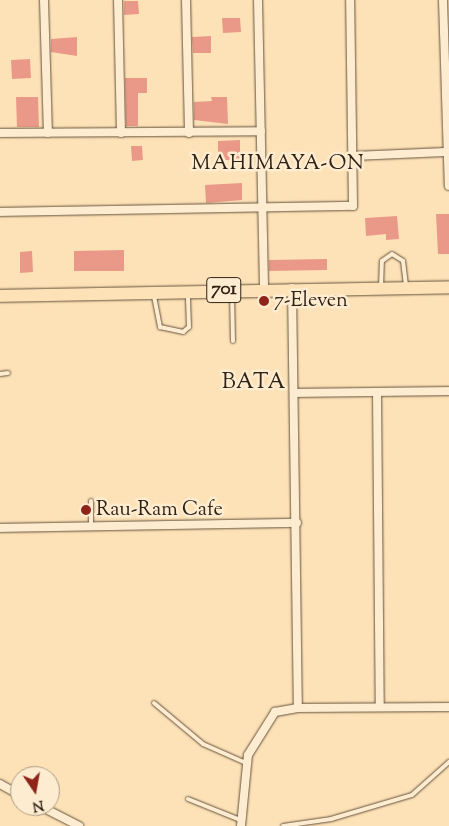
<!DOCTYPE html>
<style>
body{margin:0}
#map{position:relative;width:449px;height:826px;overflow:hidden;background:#fee2b7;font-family:"Sorts Mill Goudy",serif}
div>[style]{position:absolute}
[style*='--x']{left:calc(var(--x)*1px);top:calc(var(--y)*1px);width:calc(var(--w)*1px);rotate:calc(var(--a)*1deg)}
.building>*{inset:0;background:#ea9988}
.roads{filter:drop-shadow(0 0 1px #64533e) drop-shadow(0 0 1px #64533e)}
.service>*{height:4px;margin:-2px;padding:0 2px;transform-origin:2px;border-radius:2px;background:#feecd0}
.minor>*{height:8px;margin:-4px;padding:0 4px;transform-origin:4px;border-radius:4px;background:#feecd0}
.primary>*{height:12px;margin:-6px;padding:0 6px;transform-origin:6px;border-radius:6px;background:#fee2b7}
.dots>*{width:14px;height:14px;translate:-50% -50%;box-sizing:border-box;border:2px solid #feecd0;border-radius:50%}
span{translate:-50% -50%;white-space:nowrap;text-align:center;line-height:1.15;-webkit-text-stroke:5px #feecd0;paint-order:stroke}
.shield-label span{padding:1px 4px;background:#feecd0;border:1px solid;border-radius:4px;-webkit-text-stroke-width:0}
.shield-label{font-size:19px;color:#302315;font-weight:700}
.poi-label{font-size:20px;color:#302315}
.left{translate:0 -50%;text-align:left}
.neighbourhood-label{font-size:21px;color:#302315;letter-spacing:1px}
.quarter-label{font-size:22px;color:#302315;letter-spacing:1px}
.north{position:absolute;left:10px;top:766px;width:50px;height:50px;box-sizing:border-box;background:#feecd0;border:1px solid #ac9c85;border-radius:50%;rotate:168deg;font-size:14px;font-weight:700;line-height:20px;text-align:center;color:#302315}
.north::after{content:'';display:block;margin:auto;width:18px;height:22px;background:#8f2418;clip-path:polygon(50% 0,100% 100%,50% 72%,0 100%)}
</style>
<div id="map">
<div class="building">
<i style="clip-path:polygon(124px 1px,138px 1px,139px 14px,124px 15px)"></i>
<i style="clip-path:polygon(222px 18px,240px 18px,241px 32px,223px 33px)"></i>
<i style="clip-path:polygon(211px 36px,211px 53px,193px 53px,192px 37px)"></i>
<i style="clip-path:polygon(77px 37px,77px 56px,51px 52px,51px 39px)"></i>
<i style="clip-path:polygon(30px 59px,31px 78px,12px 79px,11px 60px)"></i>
<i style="clip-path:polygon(125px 78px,147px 78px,147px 93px,138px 93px,138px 126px,126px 126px)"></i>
<i style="clip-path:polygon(16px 97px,38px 97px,39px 127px,17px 127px)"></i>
<i style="clip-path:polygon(211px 97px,227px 97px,228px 124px,194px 120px,194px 102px,212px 101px)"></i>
<i style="clip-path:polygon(240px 140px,240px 160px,218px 160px,218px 141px)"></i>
<i style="clip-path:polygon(131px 146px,142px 146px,143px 160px,132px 161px)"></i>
<i style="clip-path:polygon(242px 183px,242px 200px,206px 203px,205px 185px)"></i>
<i style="clip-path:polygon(436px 214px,449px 214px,449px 254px,438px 254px)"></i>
<i style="clip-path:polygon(397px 216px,399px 239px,386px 240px,386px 234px,366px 236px,365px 218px)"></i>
<i style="clip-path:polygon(124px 250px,124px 271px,74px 271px,74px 251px)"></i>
<i style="clip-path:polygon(32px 251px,33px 272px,20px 273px,20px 252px)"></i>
<i style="clip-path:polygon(327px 259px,327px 270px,269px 271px,269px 260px)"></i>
</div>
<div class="roads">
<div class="service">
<i style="--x:381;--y:287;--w:26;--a:-88"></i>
<i style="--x:382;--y:261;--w:12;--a:-35"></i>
<i style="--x:392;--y:254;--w:13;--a:32"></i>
<i style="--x:403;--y:261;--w:24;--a:83"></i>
<i style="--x:232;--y:294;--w:47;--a:88.8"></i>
<i style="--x:154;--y:296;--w:32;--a:79"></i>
<i style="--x:160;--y:327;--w:24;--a:12"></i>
<i style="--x:183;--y:332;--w:8;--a:-40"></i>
<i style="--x:189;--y:327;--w:34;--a:-92"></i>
<i style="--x:0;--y:374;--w:8;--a:-7"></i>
<i style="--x:91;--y:501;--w:25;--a:90"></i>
<i style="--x:154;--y:703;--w:64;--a:39.9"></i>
<i style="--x:203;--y:744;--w:47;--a:23.8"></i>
<i style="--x:188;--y:799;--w:56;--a:22"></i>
<i style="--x:283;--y:826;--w:49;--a:-8.3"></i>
<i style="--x:331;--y:819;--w:84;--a:-16.5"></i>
<i style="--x:412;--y:795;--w:50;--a:-41.7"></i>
</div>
<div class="minor">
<i style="--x:44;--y:0;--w:133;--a:88.3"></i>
<i style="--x:118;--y:0;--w:133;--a:88.7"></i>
<i style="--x:186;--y:0;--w:133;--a:88.7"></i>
<i style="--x:258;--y:0;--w:288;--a:88.8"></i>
<i style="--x:443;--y:0;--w:186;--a:88.2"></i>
<i style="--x:0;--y:133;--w:261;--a:-0.4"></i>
<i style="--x:352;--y:156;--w:95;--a:-2.4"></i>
<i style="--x:0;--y:212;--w:353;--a:-1"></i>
<i style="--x:353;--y:206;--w:206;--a:-90.8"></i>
<i style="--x:292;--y:288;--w:420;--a:89.2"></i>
<i style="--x:377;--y:392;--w:315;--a:89.5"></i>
<i style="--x:295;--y:393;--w:154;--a:-0.7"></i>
<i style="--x:0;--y:528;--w:297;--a:-1"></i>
<i style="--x:0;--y:784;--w:23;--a:29"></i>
<i style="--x:40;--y:806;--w:44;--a:27.1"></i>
<i style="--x:241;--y:826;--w:71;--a:-84.4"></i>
<i style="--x:248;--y:755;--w:51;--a:-57.9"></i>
<i style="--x:275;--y:712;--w:23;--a:-10"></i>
<i style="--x:298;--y:708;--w:151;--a:-0.4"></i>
</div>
<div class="primary">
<i style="--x:0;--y:296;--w:449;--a:-1.1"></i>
</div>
</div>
<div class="dots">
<i style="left:264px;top:301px;background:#8f2418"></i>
<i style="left:86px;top:510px;background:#8f2418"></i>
</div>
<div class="shield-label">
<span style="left:224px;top:290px">701</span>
</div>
<div class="poi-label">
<span class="left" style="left:274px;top:301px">7-Eleven</span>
<span class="left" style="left:96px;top:510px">Rau-Ram Cafe</span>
</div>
<div class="neighbourhood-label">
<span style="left:278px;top:164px">MAHIMAYA-ON</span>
</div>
<div class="quarter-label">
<span style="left:254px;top:384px">BATA</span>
</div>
<div class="north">N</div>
</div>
